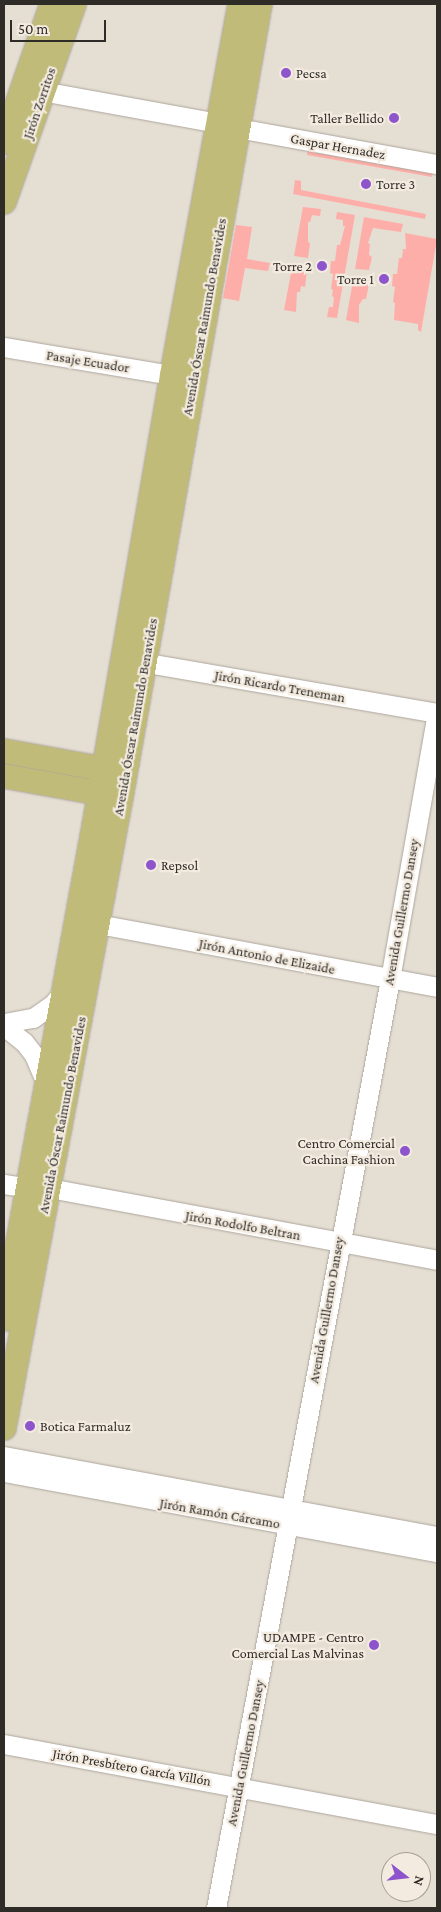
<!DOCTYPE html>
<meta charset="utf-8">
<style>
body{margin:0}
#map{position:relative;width:441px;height:1912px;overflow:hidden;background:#e5ded3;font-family:"Crimson Pro",serif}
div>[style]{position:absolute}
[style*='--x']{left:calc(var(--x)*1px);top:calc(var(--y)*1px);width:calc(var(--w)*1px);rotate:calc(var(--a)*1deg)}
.green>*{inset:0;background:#feaea8}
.roads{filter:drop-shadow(0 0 1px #ada69c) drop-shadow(0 0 1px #ada69c)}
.minor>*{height:19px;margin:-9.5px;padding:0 9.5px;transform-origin:9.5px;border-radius:9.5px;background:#fff}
.major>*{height:24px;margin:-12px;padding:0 12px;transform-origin:12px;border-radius:12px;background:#c0bb78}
.dots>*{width:14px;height:14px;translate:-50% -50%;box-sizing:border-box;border:2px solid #f3ebe0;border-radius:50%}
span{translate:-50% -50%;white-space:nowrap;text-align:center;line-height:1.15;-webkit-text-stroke:4.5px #f3ebe0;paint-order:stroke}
.poi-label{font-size:14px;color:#2f2c28}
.left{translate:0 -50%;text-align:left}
.right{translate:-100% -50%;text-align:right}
.street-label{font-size:14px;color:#2f2c28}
.frame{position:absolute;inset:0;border:5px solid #2f2c28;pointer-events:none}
.north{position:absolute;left:381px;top:1852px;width:50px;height:50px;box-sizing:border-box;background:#f3ebe0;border:1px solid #a59f96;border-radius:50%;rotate:106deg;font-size:14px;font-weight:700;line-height:20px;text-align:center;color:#2f2c28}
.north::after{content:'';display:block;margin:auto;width:18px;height:22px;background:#8d54cc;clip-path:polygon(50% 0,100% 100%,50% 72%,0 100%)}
.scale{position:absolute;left:10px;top:20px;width:96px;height:22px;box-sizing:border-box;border:2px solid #2f2c28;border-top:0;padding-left:6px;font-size:15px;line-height:18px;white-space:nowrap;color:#2f2c28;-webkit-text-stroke:4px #f3ebe0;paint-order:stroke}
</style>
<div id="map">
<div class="green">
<i style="clip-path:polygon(308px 149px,433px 172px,432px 177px,307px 155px)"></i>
<i style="clip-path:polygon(295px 180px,301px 181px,301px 190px,426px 214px,425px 219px,293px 194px)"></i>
<i style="clip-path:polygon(303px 207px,321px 209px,320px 216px,312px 215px,310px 222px,308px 222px,308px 242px,310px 243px,308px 258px,294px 256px)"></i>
<i style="clip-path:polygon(337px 212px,355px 215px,337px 318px,327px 317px,329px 307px,333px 307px,334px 297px,332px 296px,333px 290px,331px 289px,333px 274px,330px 273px,331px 261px,335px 261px,337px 245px,340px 245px,345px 226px,343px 226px,343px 220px,336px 219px)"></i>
<i style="clip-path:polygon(364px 217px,403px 224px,401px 232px,373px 228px,368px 243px,370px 244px,369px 255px,372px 257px,369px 270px,355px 269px)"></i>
<i style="clip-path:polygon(236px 225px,252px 227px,247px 259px,270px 263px,268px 271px,245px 268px,239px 301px,223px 298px)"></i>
<i style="clip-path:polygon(405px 233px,437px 239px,421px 332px,418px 330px,418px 324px,394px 320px,395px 303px,393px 302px,395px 287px,392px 286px,393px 274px,397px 274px,399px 258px,402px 258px,403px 249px,406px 249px)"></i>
<i style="clip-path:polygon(292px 268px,307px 270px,305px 287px,301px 286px,300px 292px,297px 292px,296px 312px,284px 310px)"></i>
<i style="clip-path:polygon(353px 281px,369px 284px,366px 299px,363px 299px,359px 305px,359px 323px,346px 320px)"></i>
</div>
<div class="roads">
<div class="minor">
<i style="--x:31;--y:89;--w:191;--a:10.3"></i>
<i style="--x:238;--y:128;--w:202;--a:10.3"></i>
<i style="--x:4;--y:347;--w:170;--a:9.5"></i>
<i style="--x:130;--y:660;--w:312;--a:9.8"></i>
<i style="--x:98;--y:924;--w:345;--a:10.5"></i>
<i style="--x:4;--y:1023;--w:29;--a:-10"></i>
<i style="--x:33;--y:1018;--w:24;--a:-35"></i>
<i style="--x:53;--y:1004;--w:18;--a:-52"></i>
<i style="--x:4;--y:1026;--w:26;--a:39"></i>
<i style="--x:24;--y:1042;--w:16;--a:52"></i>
<i style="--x:34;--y:1055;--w:33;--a:67"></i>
<i style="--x:4;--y:1184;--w:24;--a:9"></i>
<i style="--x:49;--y:1188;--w:395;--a:10.5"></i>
<i style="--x:4;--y:1456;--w:440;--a:10.5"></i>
<i style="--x:4;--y:1472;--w:440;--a:10.5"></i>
<i style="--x:4;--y:1744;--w:440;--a:10.5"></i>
<i style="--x:216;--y:1908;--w:945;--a:-79.39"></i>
<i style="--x:390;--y:979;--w:270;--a:-80"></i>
</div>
<div class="major">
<i style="--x:4;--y:142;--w:146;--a:-70.8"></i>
<i style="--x:4;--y:202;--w:210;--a:-70.5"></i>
<i style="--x:4;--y:751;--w:118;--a:10.3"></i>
<i style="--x:4;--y:776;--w:113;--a:10.2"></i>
<i style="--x:4;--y:1319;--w:517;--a:-79.65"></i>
<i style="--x:97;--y:810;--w:441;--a:-80.2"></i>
<i style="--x:172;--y:375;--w:377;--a:-79.6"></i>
<i style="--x:4;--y:1428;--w:642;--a:-79.5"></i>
<i style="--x:121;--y:797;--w:805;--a:-80.06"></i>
</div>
</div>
<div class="dots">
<i style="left:286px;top:73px;background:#8d54cc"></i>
<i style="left:394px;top:118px;background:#8d54cc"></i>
<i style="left:366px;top:184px;background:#8d54cc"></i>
<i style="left:322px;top:266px;background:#8d54cc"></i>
<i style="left:384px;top:279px;background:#8d54cc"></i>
<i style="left:151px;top:865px;background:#8d54cc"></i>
<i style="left:405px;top:1151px;background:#8d54cc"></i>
<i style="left:30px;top:1426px;background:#8d54cc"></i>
<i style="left:374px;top:1645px;background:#8d54cc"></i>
</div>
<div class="poi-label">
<span class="left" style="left:296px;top:73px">Pecsa</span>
<span class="right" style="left:384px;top:118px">Taller Bellido</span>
<span class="left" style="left:376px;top:184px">Torre 3</span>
<span class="right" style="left:312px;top:266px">Torre 2</span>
<span class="right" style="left:374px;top:279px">Torre 1</span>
<span class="left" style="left:161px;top:865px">Repsol</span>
<span class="right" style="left:395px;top:1151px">Centro Comercial<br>Cachina Fashion</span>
<span class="left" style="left:40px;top:1426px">Botica Farmaluz</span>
<span class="right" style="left:364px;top:1645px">UDAMPE - Centro<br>Comercial Las Malvinas</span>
</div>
<div class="street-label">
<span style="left:39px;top:103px;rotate:-71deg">Jirón Zorritos</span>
<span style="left:338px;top:146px;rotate:10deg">Gaspar Hernadez</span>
<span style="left:204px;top:317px;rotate:-80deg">Avenida Óscar Raimundo Benavides</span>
<span style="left:88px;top:361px;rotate:9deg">Pasaje Ecuador</span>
<span style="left:280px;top:686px;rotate:10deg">Jirón Ricardo Treneman</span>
<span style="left:135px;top:717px;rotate:-80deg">Avenida Óscar Raimundo Benavides</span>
<span style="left:401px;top:912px;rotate:-80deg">Avenida Guillermo Dansey</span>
<span style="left:267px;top:956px;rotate:11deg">Jirón Antonio de Elizaide</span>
<span style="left:62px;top:1115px;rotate:-79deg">Avenida Óscar Raimundo Benavides</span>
<span style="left:243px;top:1225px;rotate:10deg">Jirón Rodolfo Beltran</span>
<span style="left:326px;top:1310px;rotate:-80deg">Avenida Guillermo Dansey</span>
<span style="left:220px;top:1513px;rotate:10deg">Jirón Ramón Cárcamo</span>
<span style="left:245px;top:1753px;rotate:-79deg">Avenida Guillermo Dansey</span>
<span style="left:132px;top:1767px;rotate:10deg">Jirón Presbítero García Villón</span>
</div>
<div class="frame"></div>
<div class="north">N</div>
<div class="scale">50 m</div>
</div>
